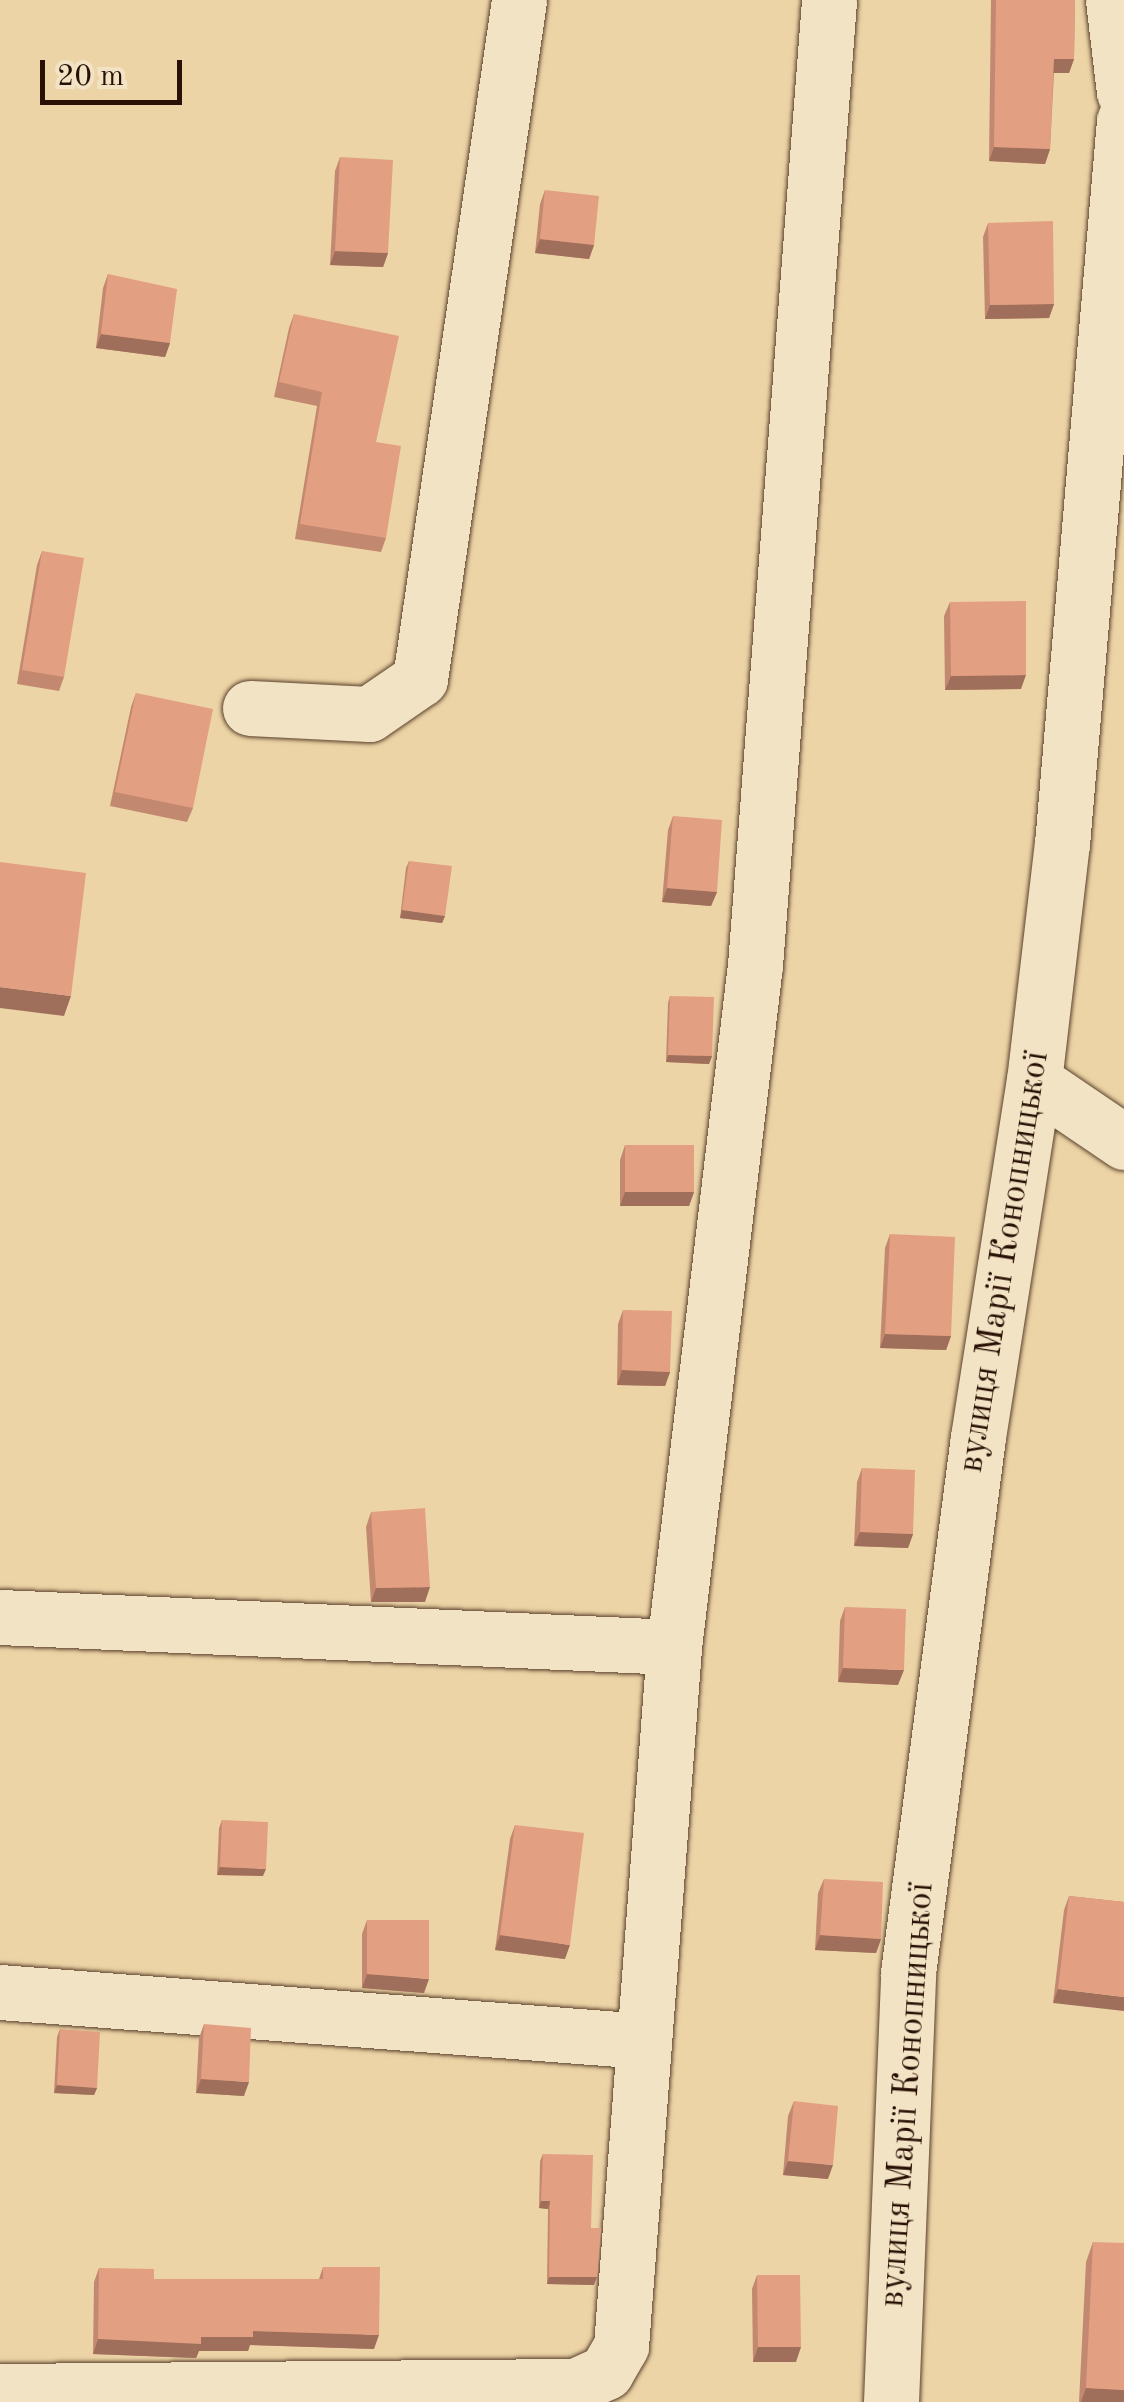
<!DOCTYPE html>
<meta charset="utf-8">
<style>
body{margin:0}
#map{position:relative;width:1124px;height:2402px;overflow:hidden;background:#edd4a6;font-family:"Old Standard TT",serif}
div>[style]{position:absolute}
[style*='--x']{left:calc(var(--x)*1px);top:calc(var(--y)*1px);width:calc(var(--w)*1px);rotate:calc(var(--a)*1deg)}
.roads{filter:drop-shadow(0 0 2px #59412c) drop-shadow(0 0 2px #59412c)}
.minor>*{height:55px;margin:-27.5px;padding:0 27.5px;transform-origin:27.5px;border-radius:27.5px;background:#f3e3c5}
.wall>*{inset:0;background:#c38970}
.shaded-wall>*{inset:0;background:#9f6f5b}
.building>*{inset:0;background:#e39f82}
span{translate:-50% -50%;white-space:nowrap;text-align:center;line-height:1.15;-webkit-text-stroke:9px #f3e3c5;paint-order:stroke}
.street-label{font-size:35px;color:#281004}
.scale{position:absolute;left:40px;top:60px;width:142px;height:45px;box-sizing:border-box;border:5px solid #281004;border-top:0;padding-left:12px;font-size:30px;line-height:35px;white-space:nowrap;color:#281004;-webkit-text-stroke:8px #f3e3c5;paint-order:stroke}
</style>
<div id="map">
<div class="roads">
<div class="minor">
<i style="--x:1113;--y:0;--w:93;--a:83.2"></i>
<i style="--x:250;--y:708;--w:119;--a:2.9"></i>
<i style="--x:369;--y:714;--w:62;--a:-34.5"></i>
<i style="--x:420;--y:679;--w:686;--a:-81.7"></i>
<i style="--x:1034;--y:1081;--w:109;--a:34.1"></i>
<i style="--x:0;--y:1617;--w:675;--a:2.55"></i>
<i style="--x:0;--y:1992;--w:646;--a:4.35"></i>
<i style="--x:0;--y:2391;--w:575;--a:-0.5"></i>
<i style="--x:575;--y:2386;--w:34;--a:-24"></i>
<i style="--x:606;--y:2372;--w:30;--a:-60"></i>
<i style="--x:621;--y:2346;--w:701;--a:-85.66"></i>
<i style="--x:674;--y:1647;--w:687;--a:-83.23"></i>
<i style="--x:755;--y:965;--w:968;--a:-85.61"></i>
<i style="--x:891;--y:2402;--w:429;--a:-87.7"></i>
<i style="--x:908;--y:1973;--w:541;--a:-82.56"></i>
<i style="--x:978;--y:1437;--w:360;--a:-81.1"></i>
<i style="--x:1034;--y:1081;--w:239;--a:-83.3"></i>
<i style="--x:1062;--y:844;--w:726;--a:-85.1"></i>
</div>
</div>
<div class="wall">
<i style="clip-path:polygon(991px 0,1075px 0,1074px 59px,1069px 73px,1054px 73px,1050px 149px,1045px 164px,989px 161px)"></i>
<i style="clip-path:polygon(340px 157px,388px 253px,383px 267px,330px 265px,335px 171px)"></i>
<i style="clip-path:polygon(545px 190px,594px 245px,589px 259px,535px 253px,540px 204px)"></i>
<i style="clip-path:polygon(988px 223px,1054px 304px,1049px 318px,985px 319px,983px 237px)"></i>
<i style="clip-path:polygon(108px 274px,170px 343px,165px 357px,96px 348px,103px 288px)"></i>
<i style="clip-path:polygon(294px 314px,376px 442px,386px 538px,381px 552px,295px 539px,317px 406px,274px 397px,289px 328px)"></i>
<i style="clip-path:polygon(42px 551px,64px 677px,59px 691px,17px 684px,37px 565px)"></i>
<i style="clip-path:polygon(950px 602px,1021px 689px,945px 690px,944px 616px)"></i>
<i style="clip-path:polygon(136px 693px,193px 808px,187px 822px,110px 806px,131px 707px)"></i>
<i style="clip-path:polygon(673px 816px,717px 892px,711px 906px,662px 902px,668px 830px)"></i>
<i style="clip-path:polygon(409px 861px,445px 916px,442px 923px,400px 918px,406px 868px)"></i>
<i style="clip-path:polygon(670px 996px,712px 1056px,709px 1064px,666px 1062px,668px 1003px)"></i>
<i style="clip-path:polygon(625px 1145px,694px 1192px,689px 1206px,620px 1206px,620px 1160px)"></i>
<i style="clip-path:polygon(890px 1234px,951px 1336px,946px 1350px,880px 1348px,885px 1248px)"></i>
<i style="clip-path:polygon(623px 1310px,670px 1372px,665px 1386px,617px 1385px,618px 1324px)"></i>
<i style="clip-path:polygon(862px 1468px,913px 1534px,908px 1548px,854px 1546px,857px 1482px)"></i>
<i style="clip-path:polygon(371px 1512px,425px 1602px,371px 1602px,366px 1527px)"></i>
<i style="clip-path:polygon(845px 1607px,898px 1685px,838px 1682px,840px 1621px)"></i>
<i style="clip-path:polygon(222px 1820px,263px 1876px,217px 1875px,219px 1828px)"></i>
<i style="clip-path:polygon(515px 1825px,565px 1959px,495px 1950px,510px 1839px)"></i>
<i style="clip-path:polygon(824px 1879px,881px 1939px,876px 1953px,815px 1950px,818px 1893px)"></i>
<i style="clip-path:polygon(1069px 1896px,1124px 1902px,1053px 2003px,1064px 1910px)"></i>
<i style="clip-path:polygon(367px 1920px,424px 1993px,362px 1988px,362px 1934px)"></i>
<i style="clip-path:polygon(204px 2024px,244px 2096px,196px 2093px,199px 2038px)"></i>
<i style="clip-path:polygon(60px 2029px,97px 2088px,94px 2095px,54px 2093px,57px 2037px)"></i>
<i style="clip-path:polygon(794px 2101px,828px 2179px,783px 2175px,788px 2116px)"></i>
<i style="clip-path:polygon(543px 2154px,591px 2228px,594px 2285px,547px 2284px,548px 2209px,539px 2208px,540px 2161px)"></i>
<i style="clip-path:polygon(1093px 2242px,1124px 2402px,1079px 2402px,1086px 2262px)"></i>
<i style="clip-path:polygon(323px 2267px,374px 2349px,250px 2345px,248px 2351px,199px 2351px,196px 2358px,93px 2354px,94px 2282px,99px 2268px,154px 2279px,319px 2279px)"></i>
<i style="clip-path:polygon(757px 2275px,796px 2362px,753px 2362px,752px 2289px)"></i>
</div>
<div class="shaded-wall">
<i style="clip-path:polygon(1054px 59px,1074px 59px,1069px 73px,1049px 73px)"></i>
<i style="clip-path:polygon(994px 147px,1050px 149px,1045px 164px,989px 161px)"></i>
<i style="clip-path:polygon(540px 239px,594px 245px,589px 259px,535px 253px)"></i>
<i style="clip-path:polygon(335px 251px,388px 253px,383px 267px,330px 265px)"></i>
<i style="clip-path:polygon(1054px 304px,1049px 318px,985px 319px,990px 305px)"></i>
<i style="clip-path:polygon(101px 334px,170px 343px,165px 357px,96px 348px)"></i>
<i style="clip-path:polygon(1026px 675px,1021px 689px,945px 690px,951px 676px)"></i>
<i style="clip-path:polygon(667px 888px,717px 892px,711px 906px,662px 902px)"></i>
<i style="clip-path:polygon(402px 910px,445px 916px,442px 923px,400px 918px)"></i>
<i style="clip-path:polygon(0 987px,71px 996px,64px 1016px,0 1008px)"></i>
<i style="clip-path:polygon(668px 1055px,712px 1056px,709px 1064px,666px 1062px)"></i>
<i style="clip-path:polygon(625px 1192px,694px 1192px,689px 1206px,620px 1206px)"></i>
<i style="clip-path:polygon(885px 1334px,951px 1336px,946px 1350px,880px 1348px)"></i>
<i style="clip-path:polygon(622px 1370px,670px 1372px,665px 1386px,617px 1385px)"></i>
<i style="clip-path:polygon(860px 1532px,913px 1534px,908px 1548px,854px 1546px)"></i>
<i style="clip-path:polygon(430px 1587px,425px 1602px,371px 1602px,376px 1588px)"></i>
<i style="clip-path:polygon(843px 1668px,904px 1670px,898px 1685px,838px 1682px)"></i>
<i style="clip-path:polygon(220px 1867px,266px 1869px,263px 1876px,217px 1875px)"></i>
<i style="clip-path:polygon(500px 1935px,570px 1945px,565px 1959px,495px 1950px)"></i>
<i style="clip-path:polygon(820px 1935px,881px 1939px,876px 1953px,815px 1950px)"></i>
<i style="clip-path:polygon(367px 1974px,429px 1979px,424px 1993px,362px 1988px)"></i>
<i style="clip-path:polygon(1058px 1989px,1124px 1997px,1124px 2011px,1053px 2003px)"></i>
<i style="clip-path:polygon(201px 2079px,249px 2082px,244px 2096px,196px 2093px)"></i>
<i style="clip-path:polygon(57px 2085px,97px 2088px,94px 2095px,54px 2093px)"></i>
<i style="clip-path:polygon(788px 2161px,833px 2165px,828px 2179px,783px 2175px)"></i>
<i style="clip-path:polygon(541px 2201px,550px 2201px,548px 2209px,539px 2208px)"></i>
<i style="clip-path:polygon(549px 2277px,597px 2277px,594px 2285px,547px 2284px)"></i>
<i style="clip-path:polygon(253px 2331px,379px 2335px,374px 2349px,250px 2345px,248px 2351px,199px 2351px,196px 2358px,93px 2354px,98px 2339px,201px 2337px)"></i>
<i style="clip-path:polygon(758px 2347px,801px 2347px,796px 2362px,753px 2362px)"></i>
<i style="clip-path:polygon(1086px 2388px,1124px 2390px,1124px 2402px,1081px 2402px)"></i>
</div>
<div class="building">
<i style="clip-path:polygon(996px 0,1075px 0,1074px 59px,1054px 59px,1050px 149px,994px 147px)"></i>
<i style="clip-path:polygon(340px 157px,393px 160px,388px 253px,335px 251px)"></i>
<i style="clip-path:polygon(545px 190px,599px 196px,594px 245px,540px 239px)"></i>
<i style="clip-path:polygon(1053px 221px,1054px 304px,990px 305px,988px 223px)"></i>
<i style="clip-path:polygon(108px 274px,177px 289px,170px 343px,101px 334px)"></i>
<i style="clip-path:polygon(294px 314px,399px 336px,376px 442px,401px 446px,386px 538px,300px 524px,322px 392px,279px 382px)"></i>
<i style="clip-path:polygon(42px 551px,84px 558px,64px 677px,22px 670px)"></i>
<i style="clip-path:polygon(1026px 601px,1026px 675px,951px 676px,950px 602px)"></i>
<i style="clip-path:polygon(136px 693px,213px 709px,193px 808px,115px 792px)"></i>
<i style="clip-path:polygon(673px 816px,722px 820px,717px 892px,667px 888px)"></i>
<i style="clip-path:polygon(409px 861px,452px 866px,445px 916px,402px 910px)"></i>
<i style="clip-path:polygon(0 862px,86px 873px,71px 996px,0 987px)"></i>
<i style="clip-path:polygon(670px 996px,714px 997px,712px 1056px,668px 1055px)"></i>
<i style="clip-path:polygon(625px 1145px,694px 1145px,694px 1192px,625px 1192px)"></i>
<i style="clip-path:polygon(890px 1234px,955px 1237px,951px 1336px,885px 1334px)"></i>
<i style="clip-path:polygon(623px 1310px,672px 1311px,670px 1372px,622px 1370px)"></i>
<i style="clip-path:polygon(862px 1468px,915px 1470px,913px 1534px,860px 1532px)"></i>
<i style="clip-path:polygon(425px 1508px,430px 1587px,376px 1588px,371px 1512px)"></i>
<i style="clip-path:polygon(845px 1607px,906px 1609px,904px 1670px,843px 1668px)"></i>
<i style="clip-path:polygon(222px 1820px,268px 1822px,266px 1869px,220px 1867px)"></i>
<i style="clip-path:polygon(515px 1825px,584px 1833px,570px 1945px,500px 1935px)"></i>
<i style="clip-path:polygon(824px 1879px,883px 1882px,881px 1939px,820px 1935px)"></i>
<i style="clip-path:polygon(1069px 1896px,1124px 1902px,1124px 1997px,1058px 1989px)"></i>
<i style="clip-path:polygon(367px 1920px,429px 1920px,429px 1979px,367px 1974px)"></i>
<i style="clip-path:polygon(204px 2024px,251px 2028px,249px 2082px,201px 2079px)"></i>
<i style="clip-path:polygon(60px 2029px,100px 2032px,97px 2088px,57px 2085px)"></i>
<i style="clip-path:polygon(794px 2101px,838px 2106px,833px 2165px,788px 2161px)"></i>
<i style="clip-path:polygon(543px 2154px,593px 2155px,591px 2228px,601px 2228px,597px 2277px,549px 2277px,550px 2201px,541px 2201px)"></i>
<i style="clip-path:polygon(1093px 2242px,1124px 2243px,1124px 2390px,1086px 2388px)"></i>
<i style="clip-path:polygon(323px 2267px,380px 2267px,379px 2335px,253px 2331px,253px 2337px,201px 2337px,201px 2344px,98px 2339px,99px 2268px,154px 2269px,154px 2279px,323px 2279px)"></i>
<i style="clip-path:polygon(757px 2275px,800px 2275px,801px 2347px,758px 2347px)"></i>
</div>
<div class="street-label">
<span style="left:1005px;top:1262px;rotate:-81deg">вулиця Марії Конопницької</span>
<span style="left:908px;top:2095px;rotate:-86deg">вулиця Марії Конопницької</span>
</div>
<div class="scale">20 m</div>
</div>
